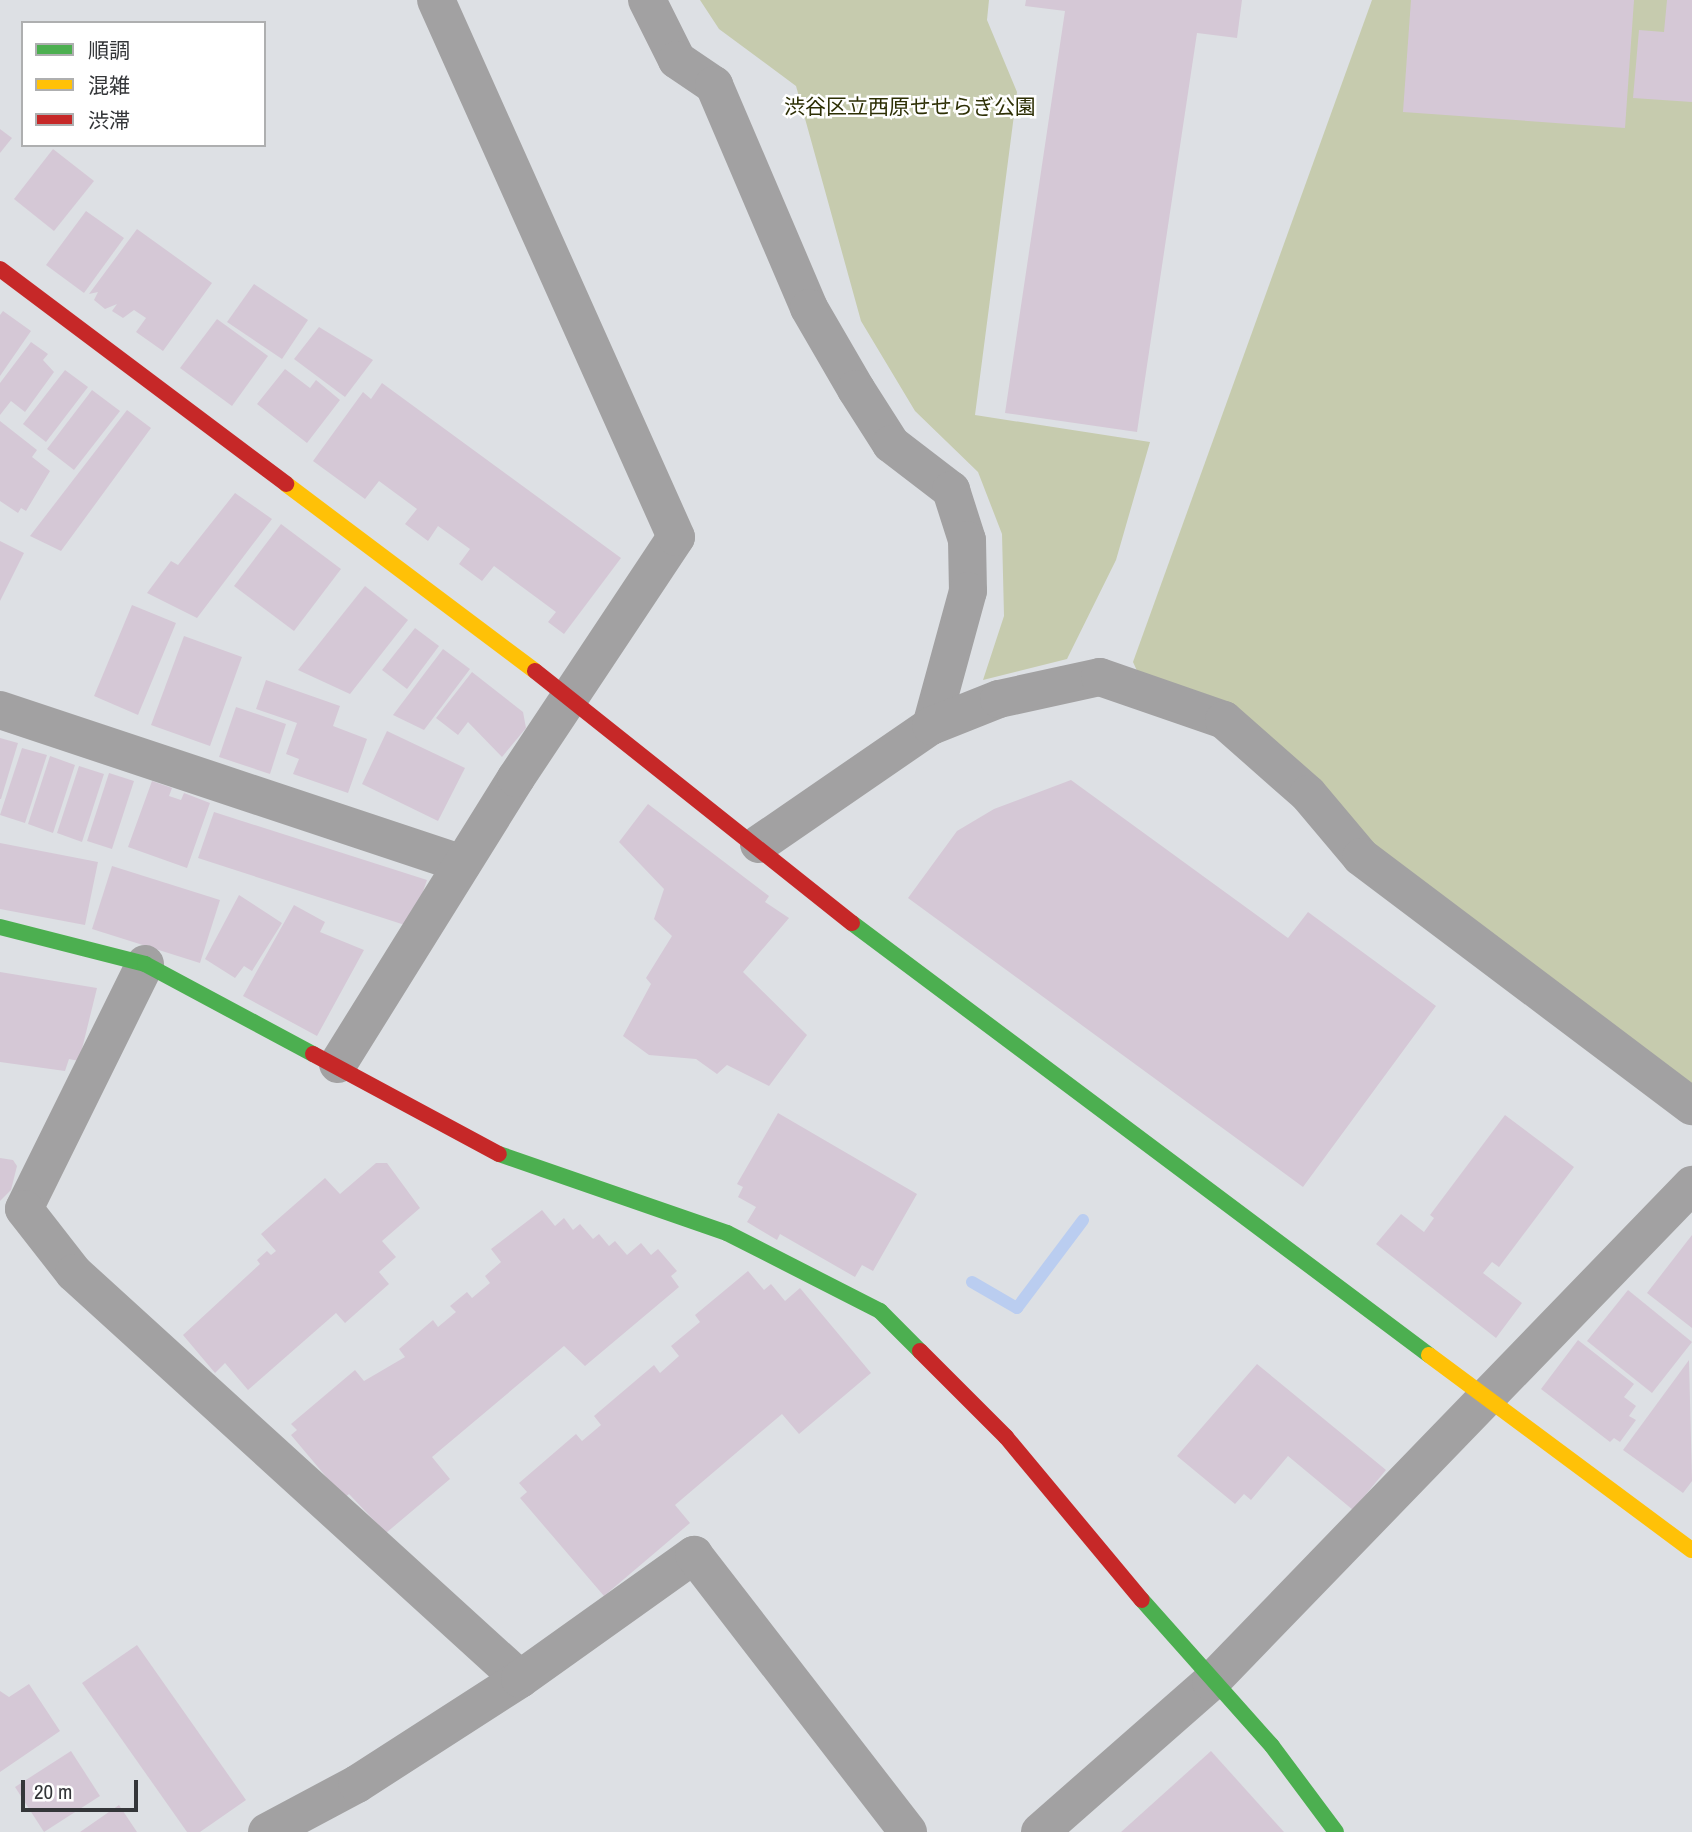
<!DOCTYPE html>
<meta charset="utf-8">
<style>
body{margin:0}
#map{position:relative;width:1692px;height:1832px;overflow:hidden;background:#dde0e4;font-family:"Archivo Narrow","Noto Sans JP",sans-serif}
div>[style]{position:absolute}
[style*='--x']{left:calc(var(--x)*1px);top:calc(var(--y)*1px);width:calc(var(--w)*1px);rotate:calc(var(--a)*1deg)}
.green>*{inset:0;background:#c6cbae}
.stream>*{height:12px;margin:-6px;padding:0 6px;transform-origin:6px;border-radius:6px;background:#bacdf0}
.building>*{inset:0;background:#d5c8d6}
.street>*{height:38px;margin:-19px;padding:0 19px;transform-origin:19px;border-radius:19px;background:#a2a1a2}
.fast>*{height:16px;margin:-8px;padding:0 8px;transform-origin:8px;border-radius:8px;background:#4caf50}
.slow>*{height:16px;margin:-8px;padding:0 8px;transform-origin:8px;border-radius:8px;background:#ffc107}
.jam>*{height:16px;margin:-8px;padding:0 8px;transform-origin:8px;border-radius:8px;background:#c62828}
span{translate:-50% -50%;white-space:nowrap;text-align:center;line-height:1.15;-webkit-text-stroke:5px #fff;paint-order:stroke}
.park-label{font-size:21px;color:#2d2f04}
.legend{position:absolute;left:21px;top:21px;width:245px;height:126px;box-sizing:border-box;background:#fff;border:2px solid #aeafb0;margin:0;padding:9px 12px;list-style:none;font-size:21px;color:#343639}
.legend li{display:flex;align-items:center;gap:14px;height:35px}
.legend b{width:35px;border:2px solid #aeafb0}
.scale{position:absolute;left:21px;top:1780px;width:117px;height:32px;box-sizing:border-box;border:4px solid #343639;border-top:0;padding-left:9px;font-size:21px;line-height:24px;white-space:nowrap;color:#343639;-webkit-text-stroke:5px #fff;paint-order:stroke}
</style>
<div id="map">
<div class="green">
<i style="clip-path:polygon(700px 0,989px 0,987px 20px,1017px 92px,975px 415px,1150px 442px,1116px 560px,1067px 659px,983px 680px,1004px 616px,1002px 534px,978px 472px,915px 411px,861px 321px,796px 86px,719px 29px)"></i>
<i style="clip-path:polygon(1372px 0,1692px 0,1692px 1091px,1138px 673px,1133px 662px)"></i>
</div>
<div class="stream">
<i style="--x:972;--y:1282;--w:52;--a:30"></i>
<i style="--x:1017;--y:1308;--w:110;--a:-53.1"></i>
</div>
<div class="building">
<i style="clip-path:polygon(1026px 0,1242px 0,1237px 38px,1197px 33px,1137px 432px,1005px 413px,1065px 11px,1025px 6px)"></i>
<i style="clip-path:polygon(1411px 0,1634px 0,1625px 128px,1403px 112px)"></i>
<i style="clip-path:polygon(1667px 0,1692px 0,1692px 102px,1633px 98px,1639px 30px,1664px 32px)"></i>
<i style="clip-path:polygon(0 129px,12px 138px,0 153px)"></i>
<i style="clip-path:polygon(53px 149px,94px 181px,54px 231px,14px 199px)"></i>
<i style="clip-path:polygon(86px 211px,124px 238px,84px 293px,46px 265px)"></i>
<i style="clip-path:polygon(137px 229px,212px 283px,163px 351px,136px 332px,146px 318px,134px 310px,123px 318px,112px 311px,117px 304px,105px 309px,94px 300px,98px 292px,89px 294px)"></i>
<i style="clip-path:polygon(254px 284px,308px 320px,282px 359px,227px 322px)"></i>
<i style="clip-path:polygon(3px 311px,31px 331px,0 376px,0 315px)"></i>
<i style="clip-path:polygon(217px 319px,268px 356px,232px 406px,180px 368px)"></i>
<i style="clip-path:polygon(319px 327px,373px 360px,345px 397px,294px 359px)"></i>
<i style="clip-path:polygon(31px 342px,48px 354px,43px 360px,54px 372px,25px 412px,11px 401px,0 415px,0 383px)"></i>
<i style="clip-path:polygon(285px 369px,310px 388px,316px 380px,340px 400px,307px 443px,257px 404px)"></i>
<i style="clip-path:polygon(65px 370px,88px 387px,46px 442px,23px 424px)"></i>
<i style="clip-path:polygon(382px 383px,621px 558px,564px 634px,548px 622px,556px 612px,494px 566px,482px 581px,459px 564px,470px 549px,438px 526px,428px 541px,405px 524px,417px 509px,379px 481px,365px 499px,313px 461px,363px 392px,371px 399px)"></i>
<i style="clip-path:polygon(92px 390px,120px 411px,74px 470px,47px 449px)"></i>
<i style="clip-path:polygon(127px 410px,151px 428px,61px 551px,30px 536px)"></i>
<i style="clip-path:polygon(0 421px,37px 450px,32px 457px,50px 471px,26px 511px,21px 508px,18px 513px,0 501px)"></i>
<i style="clip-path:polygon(235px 493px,272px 519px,197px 618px,147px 593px,171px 561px,178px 565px)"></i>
<i style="clip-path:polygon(281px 524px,341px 569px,294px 631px,234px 586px)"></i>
<i style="clip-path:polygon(0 541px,24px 553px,0 601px)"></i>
<i style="clip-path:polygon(365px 586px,408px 620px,350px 694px,298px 670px)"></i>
<i style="clip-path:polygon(132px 605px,176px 623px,138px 715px,94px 696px)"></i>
<i style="clip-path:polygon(415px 628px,439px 646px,407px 689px,382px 670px)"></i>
<i style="clip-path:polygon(184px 636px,242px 657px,210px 746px,151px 725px)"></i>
<i style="clip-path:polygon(443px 649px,470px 669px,424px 730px,393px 715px)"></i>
<i style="clip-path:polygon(472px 672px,523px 712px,526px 728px,502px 757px,468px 722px,458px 735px,436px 718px)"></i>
<i style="clip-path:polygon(266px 680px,340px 706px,333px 726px,367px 739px,348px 793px,293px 774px,299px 759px,286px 754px,297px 723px,256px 709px)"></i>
<i style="clip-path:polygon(236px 707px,286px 724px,270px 774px,219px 757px)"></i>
<i style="clip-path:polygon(387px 731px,465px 768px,438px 821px,362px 784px)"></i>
<i style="clip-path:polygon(0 738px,18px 743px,1px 799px,0 799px)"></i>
<i style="clip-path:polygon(22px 748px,47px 755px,25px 823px,0 815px)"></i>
<i style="clip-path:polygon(50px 756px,75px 765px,53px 833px,28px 824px)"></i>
<i style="clip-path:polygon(79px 766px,104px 774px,82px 842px,57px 833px)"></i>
<i style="clip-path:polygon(109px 773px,134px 781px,112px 849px,87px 841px)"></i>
<i style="clip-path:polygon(1071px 780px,1288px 938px,1308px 912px,1436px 1006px,1303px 1187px,908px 898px,957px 831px,994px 809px)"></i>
<i style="clip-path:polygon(152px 781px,172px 788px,169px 796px,181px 800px,184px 793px,210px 803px,187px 868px,128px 847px)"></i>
<i style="clip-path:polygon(648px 804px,769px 896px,765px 902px,789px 918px,743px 972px,807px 1035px,769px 1086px,727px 1065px,717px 1074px,696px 1059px,649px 1055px,623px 1036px,651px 984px,646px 978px,672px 936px,654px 919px,664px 889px,619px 842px)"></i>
<i style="clip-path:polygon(214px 812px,427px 880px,411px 927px,198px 858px)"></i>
<i style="clip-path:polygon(0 843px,98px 862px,85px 925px,0 909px)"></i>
<i style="clip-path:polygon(112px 866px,220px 900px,200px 963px,92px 929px)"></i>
<i style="clip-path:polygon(239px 895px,282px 923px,252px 971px,244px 966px,235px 978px,205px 959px)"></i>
<i style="clip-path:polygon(294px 905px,325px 922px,320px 932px,364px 950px,317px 1036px,243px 996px)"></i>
<i style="clip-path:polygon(0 972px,97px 988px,79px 1061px,69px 1059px,65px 1071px,0 1062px)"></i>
<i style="clip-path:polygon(778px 1113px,917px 1194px,873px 1271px,862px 1265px,855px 1277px,780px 1234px,777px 1240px,747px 1222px,756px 1207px,738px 1197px,743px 1187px,737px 1184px)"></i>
<i style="clip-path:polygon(1505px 1115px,1574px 1167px,1499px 1267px,1492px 1262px,1483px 1273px,1522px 1303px,1496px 1338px,1376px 1244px,1401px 1214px,1424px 1232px,1434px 1218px,1430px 1215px)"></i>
<i style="clip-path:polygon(0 1158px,13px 1160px,17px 1166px,11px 1190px,0 1201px)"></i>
<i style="clip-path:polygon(376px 1163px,387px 1163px,420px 1208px,382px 1241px,396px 1257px,379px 1272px,389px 1284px,345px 1323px,336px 1313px,248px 1390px,225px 1363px,215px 1373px,183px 1335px,260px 1264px,257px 1260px,267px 1251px,271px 1255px,276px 1251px,261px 1234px,325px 1178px,340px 1194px)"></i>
<i style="clip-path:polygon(542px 1210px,555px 1226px,564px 1218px,573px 1230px,580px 1224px,593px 1239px,599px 1234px,609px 1246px,615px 1241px,627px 1255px,641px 1243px,651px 1255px,658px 1249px,677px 1271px,671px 1276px,679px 1287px,585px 1366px,564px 1346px,432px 1457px,450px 1479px,386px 1533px,349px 1494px,344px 1498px,291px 1435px,297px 1430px,291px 1424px,355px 1370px,364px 1381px,405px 1357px,399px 1349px,433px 1320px,438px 1327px,456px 1312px,450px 1306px,467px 1292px,472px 1298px,490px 1283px,485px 1276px,501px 1262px,491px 1249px)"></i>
<i style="clip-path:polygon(1692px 1235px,1692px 1328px,1647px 1293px)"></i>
<i style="clip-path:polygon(748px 1271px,764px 1290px,771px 1284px,785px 1301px,800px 1288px,871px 1373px,799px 1434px,782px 1414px,675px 1505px,690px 1523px,604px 1596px,520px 1498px,527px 1492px,519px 1483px,576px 1434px,582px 1441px,601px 1425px,594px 1416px,654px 1365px,660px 1373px,679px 1356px,671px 1346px,700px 1322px,695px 1315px)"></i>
<i style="clip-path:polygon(1628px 1290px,1692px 1342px,1652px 1393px,1587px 1341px)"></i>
<i style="clip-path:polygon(1578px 1340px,1634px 1384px,1624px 1397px,1636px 1406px,1629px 1416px,1636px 1420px,1620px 1442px,1614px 1438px,1610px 1442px,1541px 1389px)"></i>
<i style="clip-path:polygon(1689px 1360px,1692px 1481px,1683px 1493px,1623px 1450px)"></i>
<i style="clip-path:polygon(1257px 1364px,1386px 1470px,1353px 1510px,1288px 1456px,1251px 1500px,1244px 1494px,1235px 1504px,1177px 1456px)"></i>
<i style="clip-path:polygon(137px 1645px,246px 1800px,200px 1832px,187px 1832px,82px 1683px)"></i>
<i style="clip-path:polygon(29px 1684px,60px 1731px,0 1772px,0 1691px,9px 1697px)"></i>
<i style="clip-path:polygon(71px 1751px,100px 1796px,44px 1832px,15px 1787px)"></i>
<i style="clip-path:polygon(1211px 1751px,1284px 1832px,1121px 1832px)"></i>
<i style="clip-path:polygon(119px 1805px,137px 1832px,80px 1832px)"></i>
</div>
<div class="street">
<i style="--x:647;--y:0;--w:67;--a:63.4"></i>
<i style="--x:677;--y:60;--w:45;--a:34"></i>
<i style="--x:714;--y:85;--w:242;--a:66.9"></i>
<i style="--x:809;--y:308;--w:94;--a:59.9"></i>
<i style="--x:856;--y:389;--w:65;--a:57.5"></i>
<i style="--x:891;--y:444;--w:76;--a:37.5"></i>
<i style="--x:951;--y:490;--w:52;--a:72.3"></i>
<i style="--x:967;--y:540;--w:51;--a:88.9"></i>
<i style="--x:968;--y:591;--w:140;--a:105.3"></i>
<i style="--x:0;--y:710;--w:487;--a:18.4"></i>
<i style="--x:759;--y:844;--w:209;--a:-34.5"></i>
<i style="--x:931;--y:726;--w:73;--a:-21.7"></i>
<i style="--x:999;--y:699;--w:103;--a:-12.3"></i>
<i style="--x:1100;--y:677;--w:131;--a:19.1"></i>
<i style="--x:1224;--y:720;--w:112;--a:41.4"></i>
<i style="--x:1308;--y:794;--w:82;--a:49.9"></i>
<i style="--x:1361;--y:857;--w:414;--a:37"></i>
<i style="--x:145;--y:964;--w:273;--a:116.3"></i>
<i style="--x:24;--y:1209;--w:81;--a:52"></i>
<i style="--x:74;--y:1273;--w:603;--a:42.31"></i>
<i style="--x:338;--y:1064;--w:337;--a:-58.1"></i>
<i style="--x:516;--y:778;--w:289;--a:-56.4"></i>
<i style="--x:676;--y:537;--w:588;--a:-114.08"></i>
<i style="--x:267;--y:1832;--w:102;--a:-28.1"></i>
<i style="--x:357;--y:1784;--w:194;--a:-32.8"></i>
<i style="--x:520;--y:1679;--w:214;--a:-35.5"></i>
<i style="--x:694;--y:1555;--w:350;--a:52.3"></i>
<i style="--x:1040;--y:1832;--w:227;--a:-41.3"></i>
<i style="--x:1211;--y:1682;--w:692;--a:-45.94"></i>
</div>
<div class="fast">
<i style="--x:852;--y:923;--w:721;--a:36.82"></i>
<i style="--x:0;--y:927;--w:150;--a:14.3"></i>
<i style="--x:145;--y:964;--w:191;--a:28.2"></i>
<i style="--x:499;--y:1154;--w:241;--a:19.1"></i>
<i style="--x:727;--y:1233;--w:172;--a:27"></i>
<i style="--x:880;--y:1311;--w:57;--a:45"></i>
<i style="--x:1142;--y:1600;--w:195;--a:48.3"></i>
<i style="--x:1272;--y:1746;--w:107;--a:53.3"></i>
</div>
<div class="slow">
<i style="--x:286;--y:484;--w:311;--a:36.9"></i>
<i style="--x:1429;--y:1355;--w:327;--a:36.6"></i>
</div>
<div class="jam">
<i style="--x:0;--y:269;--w:358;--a:36.9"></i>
<i style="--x:535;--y:671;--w:405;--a:38.5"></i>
<i style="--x:313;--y:1054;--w:211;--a:28.3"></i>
<i style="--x:920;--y:1351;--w:122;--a:45"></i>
<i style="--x:1006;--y:1437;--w:212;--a:50.2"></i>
</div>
<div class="park-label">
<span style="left:910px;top:107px">渋谷区立西原せせらぎ公園</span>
</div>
<ul class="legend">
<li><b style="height:9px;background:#4caf50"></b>順調</li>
<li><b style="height:9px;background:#ffc107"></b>混雑</li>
<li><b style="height:9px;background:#c62828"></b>渋滞</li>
</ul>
<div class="scale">20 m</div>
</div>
